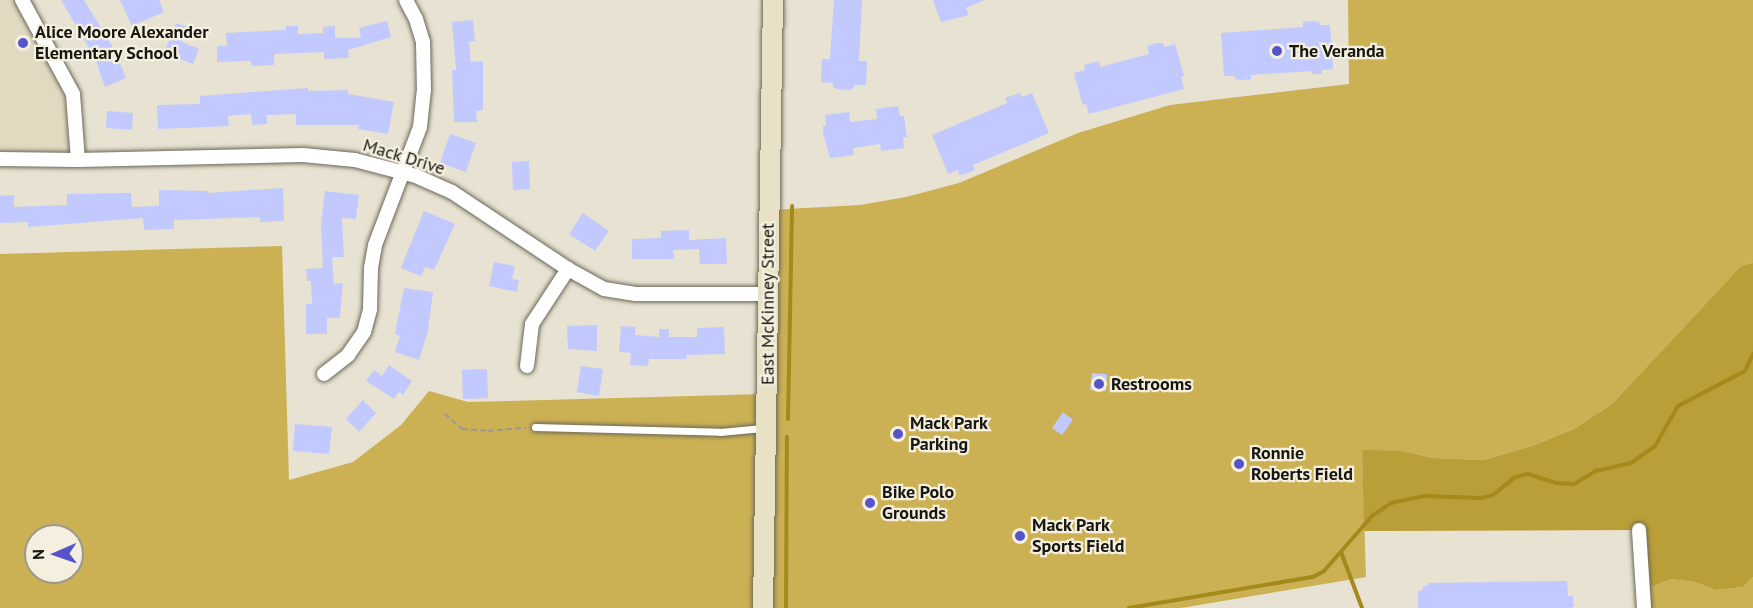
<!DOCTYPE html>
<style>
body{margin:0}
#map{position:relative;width:1753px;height:608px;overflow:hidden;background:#e7e2d1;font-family:"PT Sans",sans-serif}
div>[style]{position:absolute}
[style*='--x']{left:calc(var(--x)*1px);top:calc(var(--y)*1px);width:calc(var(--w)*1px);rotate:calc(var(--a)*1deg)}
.built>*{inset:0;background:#e1dac1}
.green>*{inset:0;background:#cbb154}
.forest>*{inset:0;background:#ba9e37}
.stream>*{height:4px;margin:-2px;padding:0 2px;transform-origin:2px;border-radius:2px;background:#a5891a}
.building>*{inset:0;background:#c2c9fe}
.path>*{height:2px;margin-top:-1px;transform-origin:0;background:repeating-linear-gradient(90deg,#9c998c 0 6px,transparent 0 9px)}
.roads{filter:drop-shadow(0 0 2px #6c6758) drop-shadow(0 0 2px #6c6758)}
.service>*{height:7px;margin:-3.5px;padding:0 3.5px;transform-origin:3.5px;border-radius:3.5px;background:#fff}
.minor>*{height:14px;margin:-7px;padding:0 7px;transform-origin:7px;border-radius:7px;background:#fff}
.secondary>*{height:20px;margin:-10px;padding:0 10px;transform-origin:10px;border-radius:10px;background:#e9e1c5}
.dots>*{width:16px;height:16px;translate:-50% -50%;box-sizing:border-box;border:3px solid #f4efde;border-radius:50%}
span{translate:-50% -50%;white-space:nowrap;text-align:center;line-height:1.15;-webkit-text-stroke:4.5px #f4efde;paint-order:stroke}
.poi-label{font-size:18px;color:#171610;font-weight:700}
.left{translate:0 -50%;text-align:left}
.street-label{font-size:18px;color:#171610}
.north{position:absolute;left:24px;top:524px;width:60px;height:60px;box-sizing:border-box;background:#f4efde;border:2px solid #9c988c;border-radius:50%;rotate:268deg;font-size:16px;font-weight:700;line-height:24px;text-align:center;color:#171610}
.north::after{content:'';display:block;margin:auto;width:21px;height:27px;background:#5554cc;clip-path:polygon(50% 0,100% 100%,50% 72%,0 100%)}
</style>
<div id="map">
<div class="built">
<i style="clip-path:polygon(0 0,22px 0,69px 87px,78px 160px,0 159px)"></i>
</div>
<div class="green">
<i style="clip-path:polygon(evenodd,1348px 0,1753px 0,1753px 263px,1741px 266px,1612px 404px,1574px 429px,1532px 446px,1483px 460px,1434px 458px,1402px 451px,1362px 451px,1366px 577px,1181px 608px,0 608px,0 254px,282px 246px,289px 480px,353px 462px,401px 425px,429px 391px,468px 402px,767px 394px,769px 210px,860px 205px,906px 197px,959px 183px,1078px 133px,1170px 105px,1349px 84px,1348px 0,36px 536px,72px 536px,72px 572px,36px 572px,36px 536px)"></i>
<i style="clip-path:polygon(1753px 577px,1753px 608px,1644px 608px,1641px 591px,1671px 579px,1695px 582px,1716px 590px,1743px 587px)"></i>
</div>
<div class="forest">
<i style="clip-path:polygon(1753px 263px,1753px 577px,1743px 587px,1716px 590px,1695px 582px,1671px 579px,1641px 591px,1639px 530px,1364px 531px,1362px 450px,1402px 451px,1434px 458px,1483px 460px,1532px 446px,1574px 429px,1612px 404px,1741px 266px)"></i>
</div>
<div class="stream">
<i style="--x:788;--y:419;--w:213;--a:-88.9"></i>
<i style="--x:1341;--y:552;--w:60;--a:69.4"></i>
<i style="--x:786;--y:608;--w:171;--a:-89.7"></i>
<i style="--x:1129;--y:608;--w:187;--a:-9.6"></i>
<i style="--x:1313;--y:577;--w:13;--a:-29"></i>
<i style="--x:1324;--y:571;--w:73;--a:-48.9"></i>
<i style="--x:1372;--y:516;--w:23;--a:-34"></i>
<i style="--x:1391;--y:503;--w:35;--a:-12"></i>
<i style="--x:1425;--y:496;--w:57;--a:2"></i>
<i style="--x:1482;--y:498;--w:11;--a:-15"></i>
<i style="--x:1493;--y:495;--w:28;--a:-39"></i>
<i style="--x:1515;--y:477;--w:13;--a:-13"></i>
<i style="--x:1528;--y:474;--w:29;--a:18"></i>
<i style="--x:1556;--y:483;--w:18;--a:3"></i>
<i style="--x:1574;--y:484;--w:26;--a:-31"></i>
<i style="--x:1596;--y:471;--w:36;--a:-13"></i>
<i style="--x:1631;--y:463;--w:29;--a:-35"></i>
<i style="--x:1655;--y:446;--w:46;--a:-60.1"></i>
<i style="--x:1678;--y:406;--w:76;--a:-27.6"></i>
<i style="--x:1745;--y:371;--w:19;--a:-65"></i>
</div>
<div class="building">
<i style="clip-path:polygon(61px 0,84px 0,115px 51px,126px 78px,105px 87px,95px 58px)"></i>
<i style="clip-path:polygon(120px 0,159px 0,164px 12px,132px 26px)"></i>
<i style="clip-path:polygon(834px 0,862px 0,859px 61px,867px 61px,866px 85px,854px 85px,854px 88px,849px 90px,838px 89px,833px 87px,833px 83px,821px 82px,822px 59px,830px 59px)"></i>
<i style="clip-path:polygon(933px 0,984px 0,966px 8px,969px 15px,941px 22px)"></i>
<i style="clip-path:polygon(473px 20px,475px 41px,469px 42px,471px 62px,483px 61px,483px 110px,476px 111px,477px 122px,454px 122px,452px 70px,456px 70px,452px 22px)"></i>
<i style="clip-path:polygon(387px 21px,391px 37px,348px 50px,349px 58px,324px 59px,324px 52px,274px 54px,274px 65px,252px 66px,251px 61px,217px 62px,217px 46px,227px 46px,226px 33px,286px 30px,286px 26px,298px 26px,298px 34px,323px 33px,323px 27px,335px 26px,335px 38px,361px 38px,359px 28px)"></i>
<i style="clip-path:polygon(1312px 21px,1319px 22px,1320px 25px,1330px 25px,1333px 69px,1322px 70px,1322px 74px,1312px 74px,1312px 71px,1251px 75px,1251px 79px,1242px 80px,1235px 79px,1235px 76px,1224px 76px,1221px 33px,1303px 27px,1303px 22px)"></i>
<i style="clip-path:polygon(176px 23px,187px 27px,182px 42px,199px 49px,193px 64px,164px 53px)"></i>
<i style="clip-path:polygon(1157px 43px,1163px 43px,1164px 47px,1175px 44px,1184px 76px,1181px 77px,1184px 89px,1089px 114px,1086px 104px,1083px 105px,1081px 99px,1074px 73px,1085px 70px,1084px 65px,1099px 61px,1100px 67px,1149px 54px,1147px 46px)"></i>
<i style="clip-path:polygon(308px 88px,308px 91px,347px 90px,348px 94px,394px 102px,388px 134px,358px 129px,359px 125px,296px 125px,296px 114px,267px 115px,267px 124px,252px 125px,251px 114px,228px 116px,229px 126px,158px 129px,157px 105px,200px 104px,200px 96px)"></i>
<i style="clip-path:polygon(1020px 93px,1022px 97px,1032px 93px,1049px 133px,973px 165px,975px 170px,965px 174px,959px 175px,958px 170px,948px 174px,932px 135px,1007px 103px,1005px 98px)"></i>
<i style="clip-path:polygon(898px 106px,900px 116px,904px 116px,906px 131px,907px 137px,903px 137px,904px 148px,881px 151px,880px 144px,853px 148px,854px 155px,830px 158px,823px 133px,823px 126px,826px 126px,825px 115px,849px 112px,850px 122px,877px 119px,876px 109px)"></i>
<i style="clip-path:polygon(107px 111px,133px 113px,132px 130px,106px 128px)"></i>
<i style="clip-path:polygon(450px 134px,476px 143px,466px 172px,440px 163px)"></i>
<i style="clip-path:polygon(529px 161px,530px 189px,513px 190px,512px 162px)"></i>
<i style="clip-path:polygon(283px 188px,284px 221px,260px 222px,260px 217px,174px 220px,174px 229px,144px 230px,143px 218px,28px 227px,28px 222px,0 223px,0 196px,14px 195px,14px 207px,67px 205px,67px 194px,131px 193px,132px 207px,159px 206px,159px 190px,208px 191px,208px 193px)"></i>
<i style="clip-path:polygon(325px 191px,359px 195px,356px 219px,342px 218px,344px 257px,332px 257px,334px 284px,343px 283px,340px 318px,327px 318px,327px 334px,306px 334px,306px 304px,312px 304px,311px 281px,307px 281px,306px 269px,323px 268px,321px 223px)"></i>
<i style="clip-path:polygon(424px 211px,455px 224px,434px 270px,425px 267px,421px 276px,401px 268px)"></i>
<i style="clip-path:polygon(583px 213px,609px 231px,595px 251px,569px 234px)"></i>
<i style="clip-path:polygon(689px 230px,689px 240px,726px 238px,727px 264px,700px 264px,699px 249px,673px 250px,674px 259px,632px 259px,632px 239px,661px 238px,661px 231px)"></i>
<i style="clip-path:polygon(494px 262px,515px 266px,512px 279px,519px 280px,517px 292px,489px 286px)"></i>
<i style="clip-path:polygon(404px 288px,433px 292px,428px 331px,419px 360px,395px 352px,400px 336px,395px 334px)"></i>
<i style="clip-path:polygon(597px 325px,597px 351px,568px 349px,567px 326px)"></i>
<i style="clip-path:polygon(621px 326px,635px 327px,635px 335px,659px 337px,659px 329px,669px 329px,669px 337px,697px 337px,697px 328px,724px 327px,725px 354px,686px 355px,687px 359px,649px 359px,648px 366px,630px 365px,631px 353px,619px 352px)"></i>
<i style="clip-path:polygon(389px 365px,412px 381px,403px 395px,399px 392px,394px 399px,366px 381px,374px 370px,382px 376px)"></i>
<i style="clip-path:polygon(581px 366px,603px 369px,599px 396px,577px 392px)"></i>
<i style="clip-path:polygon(487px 369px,488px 398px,463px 399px,462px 370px)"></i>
<i style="clip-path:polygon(1092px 373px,1107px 374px,1106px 391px,1090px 390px)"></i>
<i style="clip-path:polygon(363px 400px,376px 413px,359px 432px,346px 419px)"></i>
<i style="clip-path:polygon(1063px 412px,1073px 420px,1062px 435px,1052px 428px)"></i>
<i style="clip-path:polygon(295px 424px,332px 427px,329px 454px,293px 451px)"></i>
<i style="clip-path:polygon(1567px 581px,1568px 596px,1573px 596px,1574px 607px,1568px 608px,1418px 608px,1418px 591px,1423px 590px,1423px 586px,1428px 586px,1428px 583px)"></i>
</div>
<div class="path">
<i style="--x:445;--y:414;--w:23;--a:41"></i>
<i style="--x:462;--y:429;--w:26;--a:4"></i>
<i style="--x:488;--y:431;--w:38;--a:-5"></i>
</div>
<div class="roads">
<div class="service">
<i style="--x:535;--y:427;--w:185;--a:1.5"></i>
<i style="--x:720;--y:432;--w:43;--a:-5.3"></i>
</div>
<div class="minor">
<i style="--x:22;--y:0;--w:107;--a:61.5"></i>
<i style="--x:73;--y:94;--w:66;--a:85.7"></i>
<i style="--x:0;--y:159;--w:78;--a:0.7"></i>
<i style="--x:78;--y:160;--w:225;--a:-1.3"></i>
<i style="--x:303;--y:155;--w:52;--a:5.5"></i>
<i style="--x:355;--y:160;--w:63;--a:14.7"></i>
<i style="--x:416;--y:176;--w:39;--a:24"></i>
<i style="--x:452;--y:192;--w:139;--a:33.6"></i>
<i style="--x:568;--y:269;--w:41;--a:29.1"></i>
<i style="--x:604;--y:289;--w:32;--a:9"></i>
<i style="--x:636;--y:294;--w:132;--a:0"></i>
<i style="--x:527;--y:366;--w:42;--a:-83.2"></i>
<i style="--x:532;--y:324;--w:66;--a:-56.8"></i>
<i style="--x:324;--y:374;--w:31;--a:-38"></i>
<i style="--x:348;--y:355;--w:28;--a:-55"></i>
<i style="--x:364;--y:332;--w:24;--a:-75"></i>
<i style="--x:370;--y:309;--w:41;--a:-88.6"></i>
<i style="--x:371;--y:268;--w:23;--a:-80"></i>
<i style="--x:375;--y:245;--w:126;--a:-69.1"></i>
<i style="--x:420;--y:127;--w:36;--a:-84"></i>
<i style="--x:424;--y:91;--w:49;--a:-91.2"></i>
<i style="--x:423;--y:42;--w:24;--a:-107"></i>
<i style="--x:416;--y:19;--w:21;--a:-118"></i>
<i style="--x:1639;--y:530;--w:78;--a:86.3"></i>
</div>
<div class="secondary">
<i style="--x:763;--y:608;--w:608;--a:-89.06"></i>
</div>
</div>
<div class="dots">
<i style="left:23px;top:43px;background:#5554cc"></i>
<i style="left:1277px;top:51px;background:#5554cc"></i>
<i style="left:1099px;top:384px;background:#5554cc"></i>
<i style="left:898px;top:434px;background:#5554cc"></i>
<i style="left:1239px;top:464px;background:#5554cc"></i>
<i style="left:870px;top:503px;background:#5554cc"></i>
<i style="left:1020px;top:536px;background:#5554cc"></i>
</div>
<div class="poi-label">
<span class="left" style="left:35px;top:43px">Alice Moore Alexander<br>Elementary School</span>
<span class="left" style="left:1289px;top:51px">The Veranda</span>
<span class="left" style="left:1111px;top:384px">Restrooms</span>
<span class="left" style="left:910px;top:434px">Mack Park<br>Parking</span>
<span class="left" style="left:1251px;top:464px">Ronnie<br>Roberts Field</span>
<span class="left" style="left:882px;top:503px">Bike Polo<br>Grounds</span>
<span class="left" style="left:1032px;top:536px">Mack Park<br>Sports Field</span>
</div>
<div class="street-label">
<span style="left:404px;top:157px;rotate:17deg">Mack Drive</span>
<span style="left:768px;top:304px;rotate:-90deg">East McKinney Street</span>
</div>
<div class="north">N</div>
</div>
